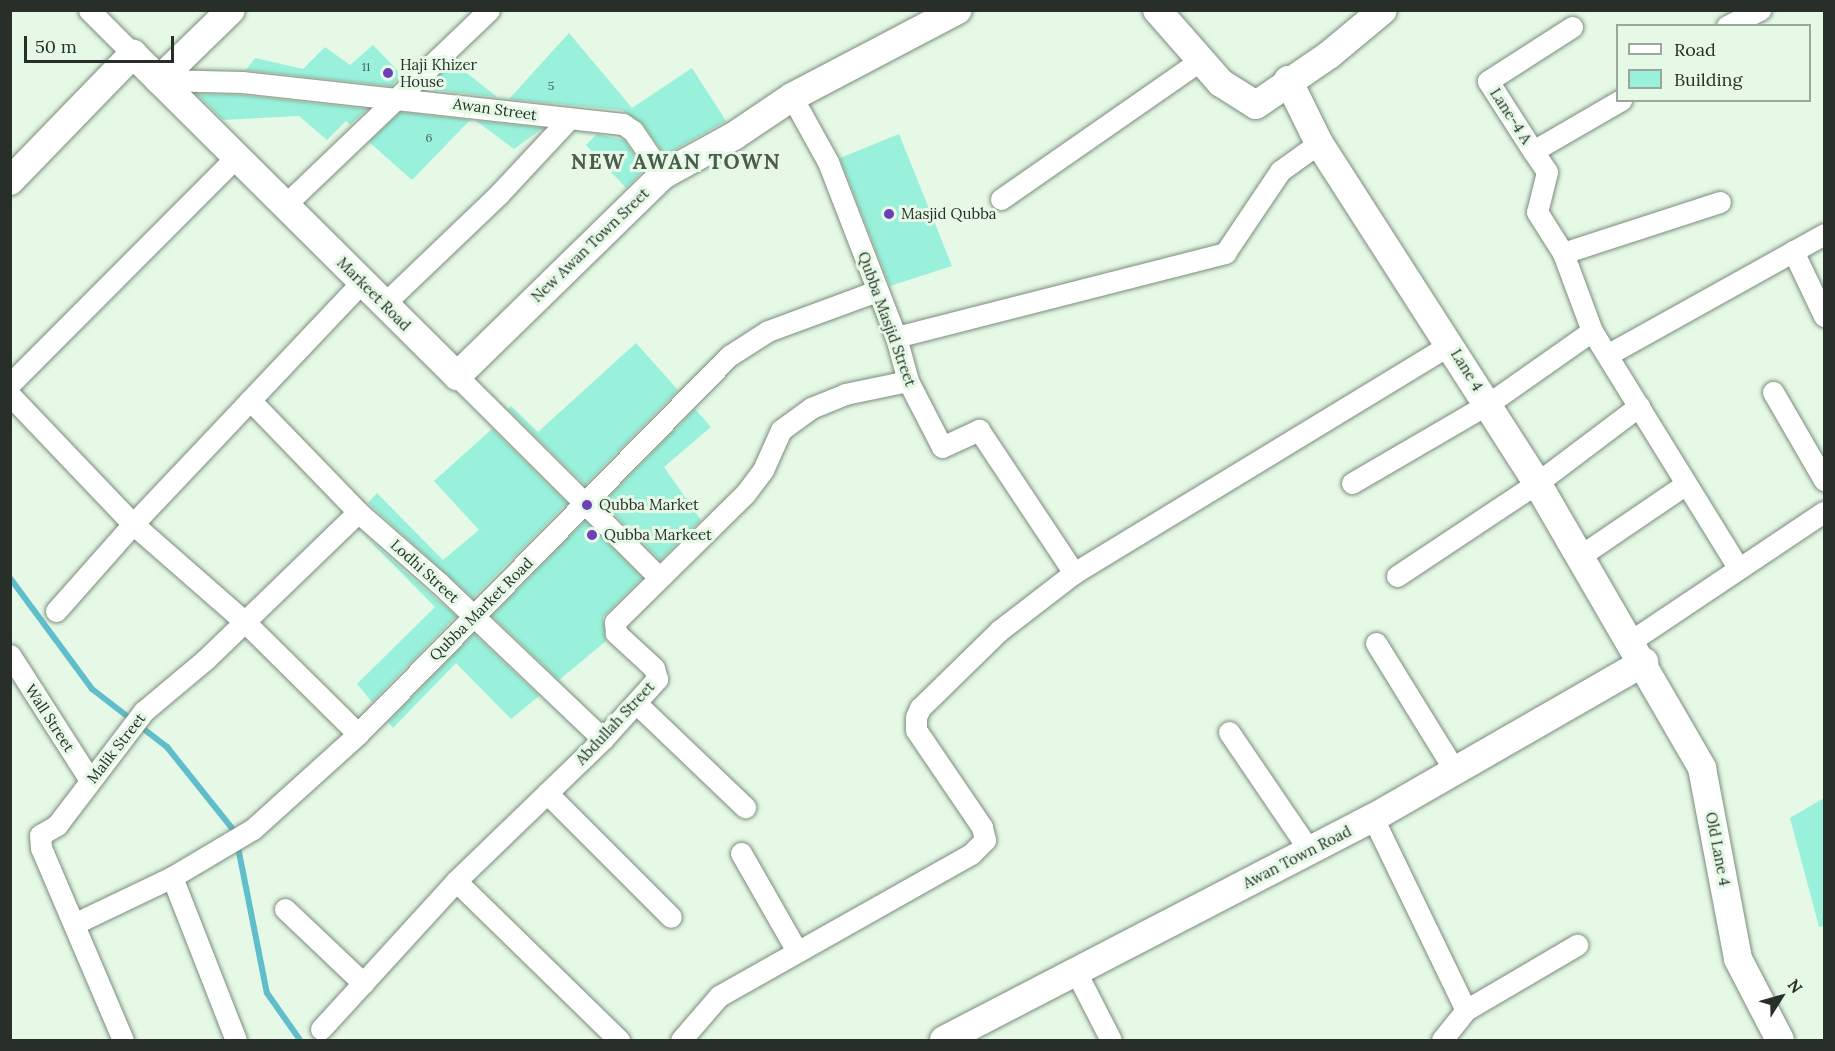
<!DOCTYPE html>
<style>
body{margin:0}
#map{position:relative;width:1835px;height:1051px;overflow:hidden;background:#e5f9e6;font-family:Lora,serif}
div>[style]{position:absolute}
[style*='--x']{left:calc(var(--x)*1px);top:calc(var(--y)*1px);width:calc(var(--w)*1px);rotate:calc(var(--a)*1deg)}
.stream>*{height:6px;margin:-3px;padding:0 3px;transform-origin:3px;border-radius:3px;background:#60bdca}
.building>*{inset:0;background:#99f1dc}
.roads{filter:drop-shadow(0 0 2px #7a8d7c) drop-shadow(0 0 2px #7a8d7c)}
.street>*{height:21px;margin:-10.5px;padding:0 10.5px;transform-origin:10.5px;border-radius:10.5px;background:#fff}
.secondary>*{height:28px;margin:-14px;padding:0 14px;transform-origin:14px;border-radius:14px;background:#fff}
.dots>*{width:16px;height:16px;translate:-50% -50%;box-sizing:border-box;border:3px solid #e5f9e6;border-radius:50%}
span{translate:-50% -50%;white-space:nowrap;text-align:center;line-height:1.15;-webkit-text-stroke:6px #e5f9e6;paint-order:stroke}
.number-label{font-size:12px;color:#446055}
.number-label span{-webkit-text-stroke-width:0}
.poi-label{font-size:15px;color:#272f28}
.left{translate:0 -50%;text-align:left}
.street-label{font-size:15px;color:#272f28}
.district-label{font-size:21px;color:#4b5c4c;font-weight:700;letter-spacing:1.5px}
.frame{position:absolute;inset:0;border:12px solid #272f28;pointer-events:none}
.legend{position:absolute;left:1616px;top:24px;width:195px;height:78px;box-sizing:border-box;background:#e5f9e6;border:2px solid #99a89a;margin:0;padding:8px 10px;list-style:none;font-size:18px;color:#272f28}
.legend li{display:flex;align-items:center;gap:12px;height:30px}
.legend b{width:30px;border:2px solid #99a89a}
.north{position:absolute;left:1751px;top:967px;width:60px;height:60px;-webkit-text-stroke:4px #e5f9e6;paint-order:stroke;rotate:53deg;font-size:16px;font-weight:700;line-height:24px;text-align:center;color:#272f28}
.north::after{content:'';display:block;margin:auto;width:21px;height:27px;background:#272f28;clip-path:polygon(50% 0,100% 100%,50% 72%,0 100%)}
.scale{position:absolute;left:24px;top:36px;width:150px;height:27px;box-sizing:border-box;border:3px solid #272f28;border-top:0;padding-left:8px;font-size:18px;line-height:21px;white-space:nowrap;color:#272f28;-webkit-text-stroke:4px #e5f9e6;paint-order:stroke}
</style>
<div id="map">
<div class="stream">
<i style="--x:10;--y:578;--w:138;--a:53.5"></i>
<i style="--x:92;--y:689;--w:95;--a:37.7"></i>
<i style="--x:167;--y:747;--w:109;--a:51.3"></i>
<i style="--x:235;--y:832;--w:164;--a:78.8"></i>
<i style="--x:267;--y:993;--w:57;--a:54.9"></i>
</div>
<div class="building">
<i style="clip-path:polygon(569px 33px,632px 108px,692px 68px,726px 121px,665px 155px,643px 124px,622px 110px,509px 99px)"></i>
<i style="clip-path:polygon(373px 45px,402px 75px,391px 86px,246px 70px,255px 58px,303px 69px,325px 47px,350px 65px)"></i>
<i style="clip-path:polygon(453px 62px,497px 97px,424px 89px)"></i>
<i style="clip-path:polygon(197px 94px,241px 95px,367px 109px,350px 125px,346px 121px,327px 140px,299px 116px,223px 120px)"></i>
<i style="clip-path:polygon(400px 112px,470px 120px,412px 180px,369px 142px)"></i>
<i style="clip-path:polygon(476px 121px,543px 128px,514px 149px)"></i>
<i style="clip-path:polygon(597px 134px,624px 140px,644px 170px,626px 188px,586px 145px)"></i>
<i style="clip-path:polygon(899px 134px,952px 266px,890px 286px,840px 158px)"></i>
<i style="clip-path:polygon(636px 343px,678px 390px,585px 485px,508px 409px,511px 406px,538px 432px)"></i>
<i style="clip-path:polygon(695px 409px,711px 427px,664px 467px,701px 520px,660px 560px,603px 503px)"></i>
<i style="clip-path:polygon(492px 429px,567px 503px,473px 598px,368px 503px,377px 493px,443px 560px,479px 530px,434px 481px)"></i>
<i style="clip-path:polygon(585px 521px,642px 578px,603px 617px,606px 641px,559px 680px,492px 616px)"></i>
<i style="clip-path:polygon(363px 534px,456px 616px,372px 702px,357px 684px,435px 607px)"></i>
<i style="clip-path:polygon(474px 634px,539px 696px,511px 719px,456px 663px,393px 728px,388px 722px)"></i>
<i style="clip-path:polygon(1824px 798px,1824px 926px,1819px 927px,1790px 818px)"></i>
</div>
<div class="roads">
<div class="street">
<i style="--x:89;--y:10;--w:62;--a:45"></i>
<i style="--x:1727;--y:26;--w:37;--a:-26"></i>
<i style="--x:1572;--y:27;--w:100;--a:147.3"></i>
<i style="--x:1488;--y:81;--w:83;--a:57.3"></i>
<i style="--x:1533;--y:151;--w:102;--a:-30.1"></i>
<i style="--x:159;--y:80;--w:83;--a:1.4"></i>
<i style="--x:242;--y:82;--w:383;--a:6.3"></i>
<i style="--x:623;--y:124;--w:12;--a:35"></i>
<i style="--x:633;--y:131;--w:53;--a:55.7"></i>
<i style="--x:792;--y:97;--w:74;--a:61"></i>
<i style="--x:828;--y:162;--w:188;--a:68.8"></i>
<i style="--x:896;--y:337;--w:46;--a:74.7"></i>
<i style="--x:908;--y:381;--w:74;--a:62.7"></i>
<i style="--x:942;--y:447;--w:41;--a:-24.7"></i>
<i style="--x:979;--y:430;--w:172;--a:56.4"></i>
<i style="--x:1533;--y:151;--w:25;--a:56"></i>
<i style="--x:1547;--y:172;--w:41;--a:104"></i>
<i style="--x:1537;--y:212;--w:49;--a:57.6"></i>
<i style="--x:1563;--y:253;--w:83;--a:69.6"></i>
<i style="--x:1592;--y:331;--w:278;--a:58.3"></i>
<i style="--x:1001;--y:199;--w:244;--a:-34.8"></i>
<i style="--x:285;--y:205;--w:282;--a:-43.7"></i>
<i style="--x:1793;--y:251;--w:72;--a:64.5"></i>
<i style="--x:1563;--y:253;--w:165;--a:-18"></i>
<i style="--x:384;--y:304;--w:159;--a:-43.7"></i>
<i style="--x:499;--y:194;--w:101;--a:-47"></i>
<i style="--x:896;--y:337;--w:340;--a:-14.3"></i>
<i style="--x:1225;--y:253;--w:99;--a:-56.1"></i>
<i style="--x:1280;--y:171;--w:48;--a:-35.7"></i>
<i style="--x:1607;--y:355;--w:248;--a:-29.1"></i>
<i style="--x:457;--y:376;--w:285;--a:44.9"></i>
<i style="--x:10;--y:384;--w:320;--a:-45.1"></i>
<i style="--x:1773;--y:392;--w:102;--a:59.9"></i>
<i style="--x:10;--y:395;--w:178;--a:46.4"></i>
<i style="--x:133;--y:524;--w:149;--a:41.2"></i>
<i style="--x:245;--y:622;--w:159;--a:44.7"></i>
<i style="--x:250;--y:400;--w:156;--a:46"></i>
<i style="--x:358;--y:512;--w:108;--a:41.2"></i>
<i style="--x:439;--y:583;--w:226;--a:43.6"></i>
<i style="--x:1352;--y:483;--w:157;--a:-30.2"></i>
<i style="--x:1488;--y:404;--w:127;--a:-35.1"></i>
<i style="--x:1580;--y:556;--w:128;--a:-34.2"></i>
<i style="--x:1397;--y:576;--w:168;--a:-33.6"></i>
<i style="--x:1537;--y:483;--w:128;--a:-37"></i>
<i style="--x:56;--y:611;--w:116;--a:-48.5"></i>
<i style="--x:133;--y:524;--w:333;--a:-46.6"></i>
<i style="--x:1631;--y:641;--w:232;--a:-33.8"></i>
<i style="--x:1376;--y:643;--w:150;--a:58.3"></i>
<i style="--x:10;--y:655;--w:148;--a:57.4"></i>
<i style="--x:636;--y:703;--w:151;--a:43.7"></i>
<i style="--x:1229;--y:732;--w:144;--a:55.8"></i>
<i style="--x:547;--y:793;--w:175;--a:45"></i>
<i style="--x:1373;--y:818;--w:213;--a:64.2"></i>
<i style="--x:1466;--y:1010;--w:38;--a:129"></i>
<i style="--x:741;--y:853;--w:113;--a:60.3"></i>
<i style="--x:172;--y:877;--w:175;--a:68.6"></i>
<i style="--x:456;--y:881;--w:228;--a:44.3"></i>
<i style="--x:285;--y:909;--w:108;--a:43.5"></i>
<i style="--x:76;--y:923;--w:106;--a:-25.6"></i>
<i style="--x:172;--y:877;--w:94;--a:-30.7"></i>
<i style="--x:253;--y:829;--w:142;--a:-42.1"></i>
<i style="--x:358;--y:734;--w:530;--a:-45.54"></i>
<i style="--x:729;--y:356;--w:46;--a:-32.7"></i>
<i style="--x:768;--y:331;--w:116;--a:-20.2"></i>
<i style="--x:1076;--y:972;--w:76;--a:62.8"></i>
<i style="--x:1466;--y:1010;--w:129;--a:-30.4"></i>
<i style="--x:321;--y:1029;--w:200;--a:-47.6"></i>
<i style="--x:456;--y:881;--w:204;--a:-44"></i>
<i style="--x:603;--y:739;--w:81;--a:-48"></i>
<i style="--x:657;--y:679;--w:11;--a:-105"></i>
<i style="--x:654;--y:668;--w:52;--a:-137.4"></i>
<i style="--x:616;--y:633;--w:11;--a:-95"></i>
<i style="--x:615;--y:622;--w:182;--a:-44.6"></i>
<i style="--x:745;--y:494;--w:30;--a:-53"></i>
<i style="--x:763;--y:470;--w:44;--a:-65.8"></i>
<i style="--x:781;--y:430;--w:37;--a:-36"></i>
<i style="--x:811;--y:408;--w:37;--a:-22"></i>
<i style="--x:845;--y:394;--w:64;--a:-11.7"></i>
<i style="--x:123;--y:1040;--w:209;--a:-113.1"></i>
<i style="--x:41;--y:848;--w:13;--a:-94"></i>
<i style="--x:40;--y:835;--w:20;--a:-30"></i>
<i style="--x:57;--y:825;--w:143;--a:-52.7"></i>
<i style="--x:144;--y:711;--w:81;--a:-40"></i>
<i style="--x:206;--y:659;--w:211;--a:-44"></i>
<i style="--x:681;--y:1040;--w:58;--a:-49.2"></i>
<i style="--x:719;--y:996;--w:289;--a:-29.4"></i>
<i style="--x:971;--y:854;--w:20;--a:-45"></i>
<i style="--x:985;--y:840;--w:13;--a:-103"></i>
<i style="--x:982;--y:827;--w:117;--a:-124.2"></i>
<i style="--x:916;--y:730;--w:13;--a:-90"></i>
<i style="--x:916;--y:717;--w:10;--a:-66"></i>
<i style="--x:920;--y:708;--w:112;--a:-44.3"></i>
<i style="--x:1000;--y:630;--w:93;--a:-37.6"></i>
<i style="--x:1074;--y:573;--w:441;--a:-31.3"></i>
</div>
<div class="secondary">
<i style="--x:1157;--y:10;--w:97;--a:48.8"></i>
<i style="--x:1221;--y:83;--w:41;--a:32.2"></i>
<i style="--x:1256;--y:105;--w:88;--a:-34.4"></i>
<i style="--x:1329;--y:55;--w:70;--a:-39.8"></i>
<i style="--x:159;--y:80;--w:100;--a:-44.2"></i>
<i style="--x:1288;--y:80;--w:70;--a:63.8"></i>
<i style="--x:1319;--y:143;--w:404;--a:57.3"></i>
<i style="--x:1537;--y:483;--w:329;--a:59.9"></i>
<i style="--x:1702;--y:768;--w:194;--a:79.3"></i>
<i style="--x:1738;--y:959;--w:91;--a:62.6"></i>
<i style="--x:10;--y:181;--w:177;--a:-45.9"></i>
<i style="--x:133;--y:54;--w:457;--a:44.8"></i>
<i style="--x:457;--y:376;--w:288;--a:-44.3"></i>
<i style="--x:663;--y:175;--w:81;--a:-28.8"></i>
<i style="--x:734;--y:136;--w:70;--a:-33.9"></i>
<i style="--x:792;--y:97;--w:187;--a:-27.7"></i>
<i style="--x:944;--y:1040;--w:483;--a:-27.4"></i>
<i style="--x:1373;--y:818;--w:313;--a:-29.9"></i>
</div>
</div>
<div class="dots">
<i style="left:388px;top:73px;background:#6e3fb7"></i>
<i style="left:889px;top:214px;background:#6e3fb7"></i>
<i style="left:587px;top:505px;background:#6e3fb7"></i>
<i style="left:592px;top:535px;background:#6e3fb7"></i>
</div>
<div class="number-label">
<span style="left:366px;top:67px">11</span>
<span style="left:551px;top:86px">5</span>
<span style="left:429px;top:138px">6</span>
</div>
<div class="poi-label">
<span class="left" style="left:400px;top:73px">Haji Khizer<br>House</span>
<span class="left" style="left:901px;top:214px">Masjid Qubba</span>
<span class="left" style="left:599px;top:505px">Qubba Market</span>
<span class="left" style="left:604px;top:535px">Qubba Markeet</span>
</div>
<div class="street-label">
<span style="left:495px;top:109px;rotate:8deg">Awan Street</span>
<span style="left:1511px;top:116px;rotate:57deg">Lane-4 A</span>
<span style="left:590px;top:245px;rotate:-44deg">New Awan Town Sreet</span>
<span style="left:374px;top:294px;rotate:45deg">Markeet Road</span>
<span style="left:887px;top:319px;rotate:70deg">Qubba Masjid Street</span>
<span style="left:1467px;top:370px;rotate:58deg">Lane 4</span>
<span style="left:425px;top:571px;rotate:42deg">Lodhi Street</span>
<span style="left:481px;top:609px;rotate:-45deg">Qubba Market Road</span>
<span style="left:50px;top:718px;rotate:57deg">Wall Street</span>
<span style="left:615px;top:723px;rotate:-47deg">Abdullah Street</span>
<span style="left:116px;top:748px;rotate:-52deg">Malik Street</span>
<span style="left:1718px;top:849px;rotate:79deg">Old Lane 4</span>
<span style="left:1297px;top:857px;rotate:-27deg">Awan Town Road</span>
</div>
<div class="district-label">
<span style="left:676px;top:162px">NEW AWAN TOWN</span>
</div>
<div class="frame"></div>
<ul class="legend">
<li><b style="height:8px;background:#fff"></b>Road</li>
<li><b style="height:16px;background:#99f1dc"></b>Building</li>
</ul>
<div class="north">N</div>
<div class="scale">50 m</div>
</div>
